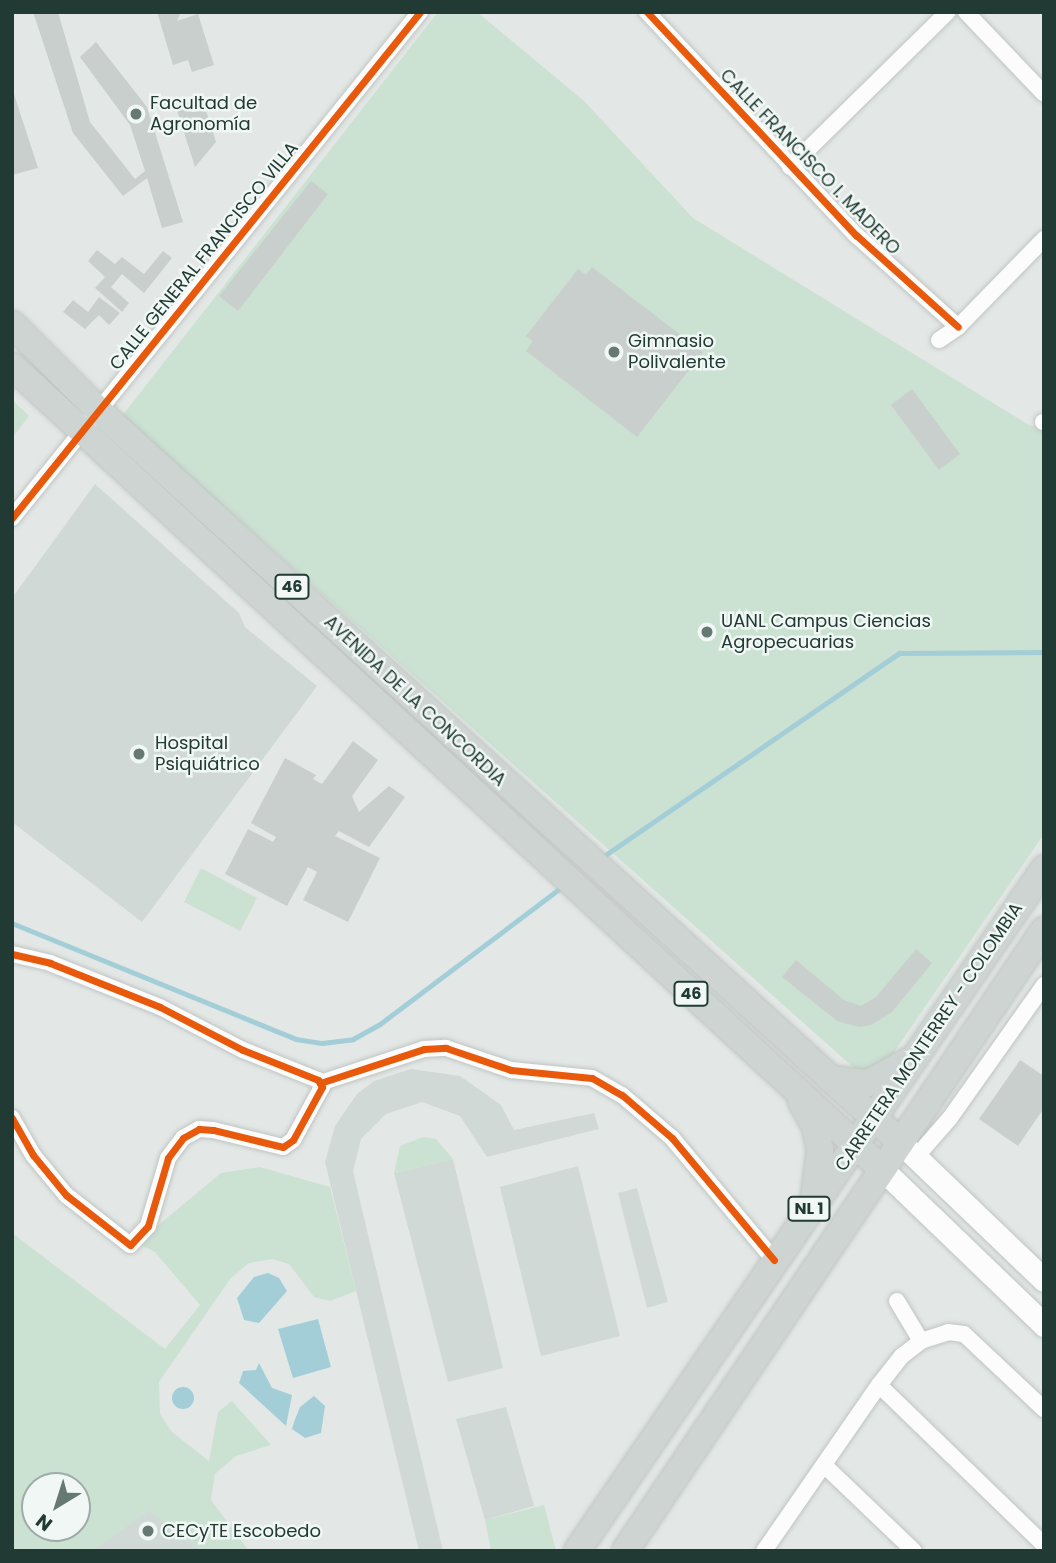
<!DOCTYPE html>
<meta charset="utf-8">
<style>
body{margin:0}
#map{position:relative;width:1056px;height:1563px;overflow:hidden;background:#e3e8e6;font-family:Poppins,sans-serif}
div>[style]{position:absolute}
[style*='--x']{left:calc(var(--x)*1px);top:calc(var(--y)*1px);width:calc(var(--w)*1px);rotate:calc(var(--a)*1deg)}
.built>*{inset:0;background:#d0d9d6}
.green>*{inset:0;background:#cbe1d2}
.water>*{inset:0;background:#a3ced7}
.round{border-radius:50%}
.stream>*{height:4.5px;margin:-2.25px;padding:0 2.25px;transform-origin:2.25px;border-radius:2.25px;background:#a3ced7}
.building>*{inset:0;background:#c9cfcd}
.roads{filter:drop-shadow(0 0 2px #c0c5c3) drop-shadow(0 0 2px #c0c5c3)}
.street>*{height:16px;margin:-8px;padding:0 8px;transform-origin:8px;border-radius:8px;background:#fbfcfb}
.secondary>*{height:23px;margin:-11.5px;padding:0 11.5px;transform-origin:11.5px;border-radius:11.5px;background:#fbfcfb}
.primary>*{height:26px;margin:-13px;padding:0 13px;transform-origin:13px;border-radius:13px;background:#cdd4d2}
.cycleway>*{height:7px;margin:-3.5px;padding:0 3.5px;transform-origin:3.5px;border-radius:3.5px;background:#e8590c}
.dots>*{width:19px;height:19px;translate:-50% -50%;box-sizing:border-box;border:4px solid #f0f7f4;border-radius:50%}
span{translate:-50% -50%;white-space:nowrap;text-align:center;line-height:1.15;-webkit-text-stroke:5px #f0f7f4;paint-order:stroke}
.shield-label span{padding:2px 5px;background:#f0f7f4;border:2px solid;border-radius:5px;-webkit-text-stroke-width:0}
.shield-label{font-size:16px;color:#213b34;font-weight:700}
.poi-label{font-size:18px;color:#213b34}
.left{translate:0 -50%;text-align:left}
.street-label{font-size:18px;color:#213b34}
.frame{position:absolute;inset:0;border:14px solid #213b34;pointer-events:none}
.north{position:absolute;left:21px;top:1472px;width:70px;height:70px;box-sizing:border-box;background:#f0f7f4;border:2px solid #9daca7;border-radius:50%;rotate:218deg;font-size:19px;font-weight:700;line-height:28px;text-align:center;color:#213b34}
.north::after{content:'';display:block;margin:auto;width:24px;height:32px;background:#657872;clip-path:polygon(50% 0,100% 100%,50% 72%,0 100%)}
</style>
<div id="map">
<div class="built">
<i style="clip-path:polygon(95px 484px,239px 613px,245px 627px,317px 686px,142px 922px,12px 822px,12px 598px)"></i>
<i style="clip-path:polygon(411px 1069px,460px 1076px,501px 1105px,514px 1130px,594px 1113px,599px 1129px,487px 1157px,460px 1116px,422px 1102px,386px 1114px,361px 1139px,353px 1171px,356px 1184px,443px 1551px,419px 1551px,325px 1162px,335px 1126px,357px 1094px,374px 1081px)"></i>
<i style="clip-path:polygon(453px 1159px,503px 1368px,448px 1382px,394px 1173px)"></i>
<i style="clip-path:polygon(578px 1166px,620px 1336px,541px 1356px,500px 1187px)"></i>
<i style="clip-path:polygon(637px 1188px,668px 1302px,647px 1308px,618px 1193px)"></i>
<i style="clip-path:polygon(506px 1407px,534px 1506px,485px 1520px,456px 1419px)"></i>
<i style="clip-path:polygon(149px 1510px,202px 1551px,92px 1551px)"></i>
</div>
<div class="green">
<i style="clip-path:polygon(438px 12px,477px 12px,584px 101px,693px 218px,1029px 425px,1044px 429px,1044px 834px,883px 1068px,858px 1071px,853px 1067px,122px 416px)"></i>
<i style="clip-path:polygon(12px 400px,29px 416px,12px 438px)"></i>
<i style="clip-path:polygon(201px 868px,257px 898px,240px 931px,184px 902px)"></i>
<i style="clip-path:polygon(423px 1137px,436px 1139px,453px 1159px,394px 1173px,400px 1146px)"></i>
<i style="clip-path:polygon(evenodd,260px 1167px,330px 1187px,356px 1291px,330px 1301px,314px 1297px,289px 1264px,272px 1259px,249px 1263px,230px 1279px,159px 1382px,160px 1414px,172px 1432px,209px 1461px,218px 1412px,232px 1401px,271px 1445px,236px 1456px,215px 1474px,211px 1500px,249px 1551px,202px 1551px,149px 1511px,92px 1551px,12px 1551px,12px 1233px,165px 1349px,200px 1305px,155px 1252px,137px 1243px,221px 1173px,260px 1167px,35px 1486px,77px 1486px,77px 1528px,35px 1528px,35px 1486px)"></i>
<i style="clip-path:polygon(544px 1505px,556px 1551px,491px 1551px,485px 1520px)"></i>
</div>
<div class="water">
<i style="clip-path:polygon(268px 1273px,279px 1278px,287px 1291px,259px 1323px,244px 1320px,237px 1298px,254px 1277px)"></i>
<i style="clip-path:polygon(318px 1319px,331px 1367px,293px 1378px,278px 1329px)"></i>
<i style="clip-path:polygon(259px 1363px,272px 1388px,292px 1395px,286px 1426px,239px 1383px,243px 1371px,256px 1370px)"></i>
<i class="round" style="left:172px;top:1387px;width:22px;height:22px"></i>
<i style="clip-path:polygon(314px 1396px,325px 1406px,321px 1433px,305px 1438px,292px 1429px,294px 1422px,300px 1407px)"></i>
</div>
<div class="stream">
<i style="--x:601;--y:858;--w:362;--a:-34.5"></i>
<i style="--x:899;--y:653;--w:145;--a:-0.4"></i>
<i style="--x:12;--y:923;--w:307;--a:22.2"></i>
<i style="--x:296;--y:1039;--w:26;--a:9"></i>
<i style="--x:322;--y:1043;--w:31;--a:-7"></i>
<i style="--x:353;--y:1039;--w:31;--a:-29"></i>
<i style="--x:380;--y:1024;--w:229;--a:-37"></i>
</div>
<div class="building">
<i style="clip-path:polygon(33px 12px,58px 12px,90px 122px,135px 179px,145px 171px,130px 125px,80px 57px,96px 42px,147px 107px,183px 222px,162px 228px,147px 178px,123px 196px,73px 133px)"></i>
<i style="clip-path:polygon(157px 12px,181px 12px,177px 21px,198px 14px,214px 65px,192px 72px,188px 60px,173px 65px)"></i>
<i style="clip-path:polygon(13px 91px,38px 168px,12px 175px,12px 92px)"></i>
<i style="clip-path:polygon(202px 98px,216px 142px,195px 167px,176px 107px)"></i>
<i style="clip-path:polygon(311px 181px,328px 194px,238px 311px,219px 296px)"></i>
<i style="clip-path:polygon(97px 250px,115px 264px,122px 257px,144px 274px,163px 251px,172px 258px,144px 293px,122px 274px,111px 287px,129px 303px,122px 312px,95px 288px,105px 277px,88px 261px)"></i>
<i style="clip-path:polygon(592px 267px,703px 352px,637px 437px,526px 351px,533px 341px,526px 336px,578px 269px,586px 275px)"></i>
<i style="clip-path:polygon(99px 297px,120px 313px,109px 325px,99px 315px,85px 329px,63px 312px,73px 300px,88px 312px)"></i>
<i style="clip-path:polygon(912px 389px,960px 454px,939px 470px,891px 405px)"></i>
<i style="clip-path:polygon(353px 741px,378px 760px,352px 796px,359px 812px,389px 786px,405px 797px,369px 847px,339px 831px,335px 836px,380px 858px,348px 922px,303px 900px,317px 872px,308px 867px,287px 906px,225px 874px,248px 829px,273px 842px,276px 837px,251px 823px,285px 758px,316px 775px,313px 779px,322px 784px)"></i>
<i style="clip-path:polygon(916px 949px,932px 963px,892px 1012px,871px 1025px,859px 1027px,837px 1021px,782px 977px,796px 960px,844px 1000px,861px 1006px,876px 997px)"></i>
<i style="clip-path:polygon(1020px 1060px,1044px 1076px,1044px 1108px,1018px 1146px,979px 1119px)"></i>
</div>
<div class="roads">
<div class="street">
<i style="--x:647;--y:12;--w:306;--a:46.9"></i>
<i style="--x:856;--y:235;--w:137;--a:42"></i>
<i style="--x:966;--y:12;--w:113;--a:46.4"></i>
<i style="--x:790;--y:167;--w:221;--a:-44.5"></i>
<i style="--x:939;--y:340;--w:23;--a:-34"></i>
<i style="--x:958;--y:327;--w:123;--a:-45.7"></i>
<i style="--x:1043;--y:422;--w:1;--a:0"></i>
<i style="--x:12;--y:518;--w:650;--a:-51.12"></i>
<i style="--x:12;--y:954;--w:39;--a:13"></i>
<i style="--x:50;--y:963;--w:118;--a:21.8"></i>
<i style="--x:160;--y:1007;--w:93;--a:27.4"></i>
<i style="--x:243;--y:1050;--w:81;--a:21.8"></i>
<i style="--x:318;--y:1080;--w:8;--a:60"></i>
<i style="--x:322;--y:1087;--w:60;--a:118.7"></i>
<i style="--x:293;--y:1140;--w:12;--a:145"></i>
<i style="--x:283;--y:1147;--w:72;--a:-166.3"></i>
<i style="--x:213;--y:1130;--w:14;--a:-176"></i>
<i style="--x:199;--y:1129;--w:18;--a:151"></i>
<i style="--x:183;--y:1138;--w:25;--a:127"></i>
<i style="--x:168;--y:1158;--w:71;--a:106.4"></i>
<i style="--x:148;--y:1226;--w:26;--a:133"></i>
<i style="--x:130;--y:1245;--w:81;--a:-142"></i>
<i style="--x:66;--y:1195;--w:52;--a:-129.5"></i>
<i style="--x:33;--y:1155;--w:43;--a:-119.6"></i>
<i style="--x:320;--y:1083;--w:109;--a:-18.1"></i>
<i style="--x:424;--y:1049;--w:22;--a:-3"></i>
<i style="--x:446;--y:1048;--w:69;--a:18.7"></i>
<i style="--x:511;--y:1070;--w:81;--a:5.6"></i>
<i style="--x:592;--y:1078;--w:34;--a:30"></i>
<i style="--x:622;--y:1095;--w:66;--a:40.7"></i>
<i style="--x:672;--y:1138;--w:159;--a:50.1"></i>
<i style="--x:916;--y:1157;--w:52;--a:-48.9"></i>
<i style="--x:950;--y:1118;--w:163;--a:-54.7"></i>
<i style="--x:897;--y:1301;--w:47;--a:59"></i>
<i style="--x:879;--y:1385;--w:230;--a:44.1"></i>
<i style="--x:824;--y:1465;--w:124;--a:43.7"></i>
<i style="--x:764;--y:1551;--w:202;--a:-55.3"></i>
<i style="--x:879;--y:1385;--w:37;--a:-52"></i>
<i style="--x:902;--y:1356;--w:24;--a:-38"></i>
<i style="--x:921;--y:1341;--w:28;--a:-18"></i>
<i style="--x:948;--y:1332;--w:16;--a:7"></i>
<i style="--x:964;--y:1334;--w:110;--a:43.2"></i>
</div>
<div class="secondary">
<i style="--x:900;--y:1142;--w:199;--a:43.8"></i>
<i style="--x:882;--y:1169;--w:225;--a:43.9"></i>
</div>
<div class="primary">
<i style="--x:12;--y:324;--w:123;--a:45"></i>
<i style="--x:99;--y:411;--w:1084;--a:42.38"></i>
<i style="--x:12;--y:366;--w:1184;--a:42.71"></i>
<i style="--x:830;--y:1079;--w:39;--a:6"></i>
<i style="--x:869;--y:1083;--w:43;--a:-29.6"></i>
<i style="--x:801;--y:1101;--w:29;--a:61"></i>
<i style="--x:815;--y:1126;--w:25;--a:78"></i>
<i style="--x:820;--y:1150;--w:48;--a:97.1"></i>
<i style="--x:577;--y:1551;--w:827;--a:-55.6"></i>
<i style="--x:625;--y:1551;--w:749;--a:-55.99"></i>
</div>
</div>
<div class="cycleway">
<i style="--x:647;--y:12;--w:306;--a:46.9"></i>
<i style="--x:856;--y:235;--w:137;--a:42"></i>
<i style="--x:12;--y:518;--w:650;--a:-51.12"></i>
<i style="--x:12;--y:954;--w:39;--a:13"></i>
<i style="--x:50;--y:963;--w:118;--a:21.8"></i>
<i style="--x:160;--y:1007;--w:93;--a:27.4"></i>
<i style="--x:243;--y:1050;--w:81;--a:21.8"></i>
<i style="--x:318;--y:1080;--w:8;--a:60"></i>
<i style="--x:322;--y:1087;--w:60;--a:118.7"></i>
<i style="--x:293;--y:1140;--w:12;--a:145"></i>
<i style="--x:283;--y:1147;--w:72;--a:-166.3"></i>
<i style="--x:213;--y:1130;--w:14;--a:-176"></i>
<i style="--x:199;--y:1129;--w:18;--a:151"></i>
<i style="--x:183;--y:1138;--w:25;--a:127"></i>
<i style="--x:168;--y:1158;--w:71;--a:106.4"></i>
<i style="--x:148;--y:1226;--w:26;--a:133"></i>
<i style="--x:130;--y:1245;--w:81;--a:-142"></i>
<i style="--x:66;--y:1195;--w:52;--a:-129.5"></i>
<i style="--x:33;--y:1155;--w:43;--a:-119.6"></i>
<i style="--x:320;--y:1083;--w:109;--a:-18.1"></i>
<i style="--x:424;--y:1049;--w:22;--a:-3"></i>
<i style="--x:446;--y:1048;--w:69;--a:18.7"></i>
<i style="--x:511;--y:1070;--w:81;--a:5.6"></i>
<i style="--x:592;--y:1078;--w:34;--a:30"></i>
<i style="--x:622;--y:1095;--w:66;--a:40.7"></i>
<i style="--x:672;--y:1138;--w:159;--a:50.1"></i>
</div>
<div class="dots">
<i style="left:136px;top:114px;background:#657872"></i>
<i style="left:614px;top:352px;background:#657872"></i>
<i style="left:707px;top:632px;background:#657872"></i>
<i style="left:139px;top:754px;background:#657872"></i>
<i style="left:148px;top:1531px;background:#657872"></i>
</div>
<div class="shield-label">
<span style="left:292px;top:587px">46</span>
<span style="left:691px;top:994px">46</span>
<span style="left:809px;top:1209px">NL 1</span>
</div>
<div class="poi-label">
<span class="left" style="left:150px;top:114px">Facultad de<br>Agronomía</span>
<span class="left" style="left:628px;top:352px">Gimnasio<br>Polivalente</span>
<span class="left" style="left:721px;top:632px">UANL Campus Ciencias<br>Agropecuarias</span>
<span class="left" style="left:155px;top:754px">Hospital<br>Psiquiátrico</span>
<span class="left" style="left:162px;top:1531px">CECyTE Escobedo</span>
</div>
<div class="street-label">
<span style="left:810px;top:162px;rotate:46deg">CALLE FRANCISCO I. MADERO</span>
<span style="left:204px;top:256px;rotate:-51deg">CALLE GENERAL FRANCISCO VILLA</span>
<span style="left:415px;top:701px;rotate:43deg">AVENIDA DE LA CONCORDIA</span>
<span style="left:929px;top:1037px;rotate:-56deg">CARRETERA MONTERREY - COLOMBIA</span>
</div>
<div class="frame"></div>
<div class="north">N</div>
</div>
